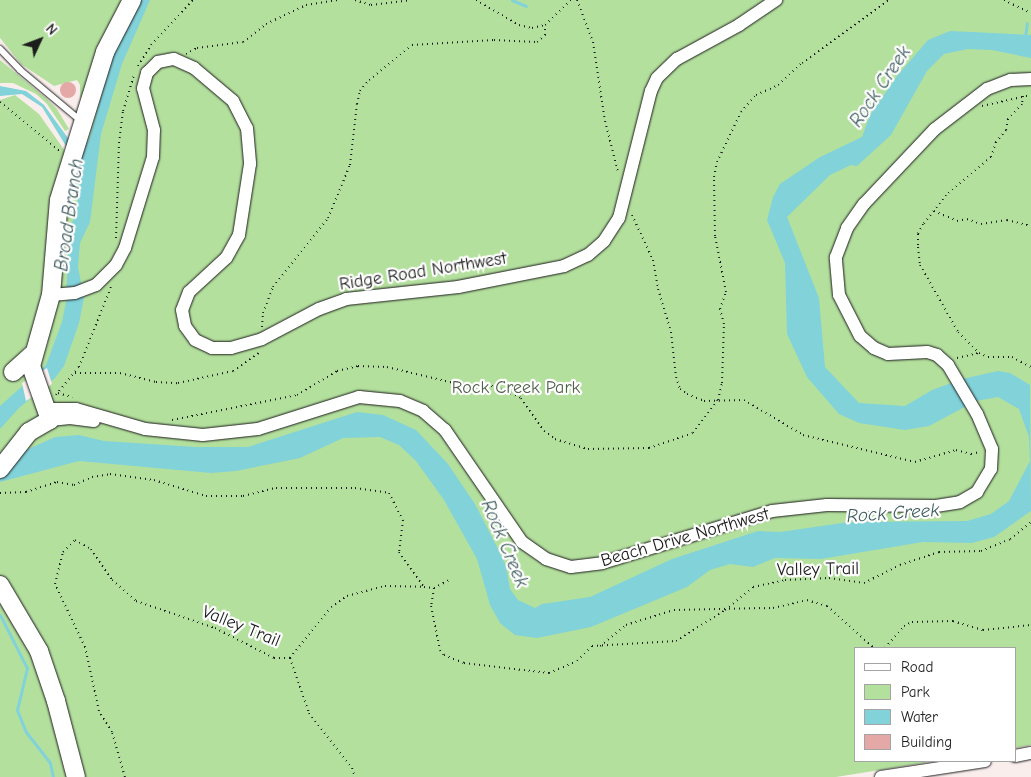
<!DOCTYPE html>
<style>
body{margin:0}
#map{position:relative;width:1031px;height:777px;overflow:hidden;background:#faeeed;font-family:"Comic Neue",sans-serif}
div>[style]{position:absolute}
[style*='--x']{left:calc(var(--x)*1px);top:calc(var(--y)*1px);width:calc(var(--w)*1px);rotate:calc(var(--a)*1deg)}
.green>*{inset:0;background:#b4e09e}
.water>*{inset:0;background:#81d2d9}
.pier>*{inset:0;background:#faeeed}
.stream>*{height:3px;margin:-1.5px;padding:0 1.5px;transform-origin:1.5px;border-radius:1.5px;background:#81d2d9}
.building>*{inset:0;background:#e4a9a6}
.round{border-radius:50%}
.path>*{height:2px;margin-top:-1px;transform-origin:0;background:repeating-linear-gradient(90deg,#1c1c1c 0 1px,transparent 0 5px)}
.roads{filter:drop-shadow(0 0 1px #1c1c1c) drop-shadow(0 0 1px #1c1c1c)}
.lane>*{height:6px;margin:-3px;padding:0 3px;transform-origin:3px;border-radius:3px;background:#fff}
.street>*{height:12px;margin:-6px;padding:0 6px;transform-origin:6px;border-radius:6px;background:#fff}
.secondary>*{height:18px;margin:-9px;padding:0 9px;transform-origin:9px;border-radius:9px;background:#fff}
span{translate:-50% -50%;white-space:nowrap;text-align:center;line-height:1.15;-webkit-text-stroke:4.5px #fff;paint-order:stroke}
.street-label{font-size:18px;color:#1c1c1c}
.park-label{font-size:18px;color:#51614a}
.water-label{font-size:19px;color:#3f5c5e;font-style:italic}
.legend{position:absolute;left:854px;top:647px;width:162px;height:115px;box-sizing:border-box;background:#fff;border:1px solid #a4a4a4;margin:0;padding:6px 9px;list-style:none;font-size:15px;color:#1c1c1c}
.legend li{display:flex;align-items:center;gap:10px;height:25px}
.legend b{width:25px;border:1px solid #a4a4a4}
.north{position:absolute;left:15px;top:15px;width:50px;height:50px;-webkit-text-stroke:4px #fff;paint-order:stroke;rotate:47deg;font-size:14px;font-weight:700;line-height:20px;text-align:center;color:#1c1c1c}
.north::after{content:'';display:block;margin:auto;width:18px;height:22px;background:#1c1c1c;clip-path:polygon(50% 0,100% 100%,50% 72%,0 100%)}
</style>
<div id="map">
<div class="green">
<i style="clip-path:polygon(0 0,124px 0,99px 47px,83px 99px,80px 98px,80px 85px,77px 80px,54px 86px,21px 64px,0 38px)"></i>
<i style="clip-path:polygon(139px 0,1031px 0,1031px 745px,1015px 748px,1015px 648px,855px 648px,855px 761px,936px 761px,836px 777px,0 777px,0 100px,15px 95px,39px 114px,65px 151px,52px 203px,46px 292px,30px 343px,20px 353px,27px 353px,47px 345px,59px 279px,64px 199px,102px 81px)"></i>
<i style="clip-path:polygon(0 60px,46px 98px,57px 109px,69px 129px,65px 131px,47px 104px,36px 94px,13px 83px,0 83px)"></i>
</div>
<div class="water">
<i style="clip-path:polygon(141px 0,150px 0,122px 64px,101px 134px,90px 222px,80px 243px,78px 267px,84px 298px,79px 323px,64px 366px,55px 378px,19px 408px,0 429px,0 406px,46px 365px,62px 322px,66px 302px,69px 231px,76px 212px,79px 186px,66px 146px,42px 107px,22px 94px,0 96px,0 86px,26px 91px,44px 105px,81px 156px,90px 137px,111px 58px)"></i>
<i style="clip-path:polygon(950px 31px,1031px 35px,1031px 58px,992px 50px,968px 49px,944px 54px,927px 71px,891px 135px,857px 166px,851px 165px,830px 175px,787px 217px,819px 298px,825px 367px,859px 403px,905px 406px,932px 390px,962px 379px,998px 371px,1010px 373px,1030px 385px,1031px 511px,994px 537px,972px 543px,923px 542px,821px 559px,775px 558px,753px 567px,730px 564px,710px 570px,687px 587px,591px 627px,537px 638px,515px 635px,500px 623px,490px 605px,477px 559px,444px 500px,416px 461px,399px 445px,380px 437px,343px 438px,300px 458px,236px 471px,211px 473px,79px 461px,0 482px,0 453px,22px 452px,55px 437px,79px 435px,104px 441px,196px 447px,248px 447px,357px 412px,383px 415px,416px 430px,448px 464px,475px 504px,496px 545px,506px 566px,510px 589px,518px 600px,535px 608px,542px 604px,590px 597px,672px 559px,758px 531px,780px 532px,849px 522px,967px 521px,991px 514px,1009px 501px,1030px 461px,1029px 437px,1019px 409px,998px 397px,976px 401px,929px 426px,905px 430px,859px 423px,839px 414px,807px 377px,787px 334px,785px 263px,767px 220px,773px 197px,780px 184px,820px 157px,862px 137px,870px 115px,897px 76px,928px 40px)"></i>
</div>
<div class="pier">
<i style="clip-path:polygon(47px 368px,52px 384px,26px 401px,22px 383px)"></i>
</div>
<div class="stream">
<i style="--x:512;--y:0;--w:15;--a:23"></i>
<i style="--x:1025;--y:37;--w:14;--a:-82"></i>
<i style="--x:0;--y:615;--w:59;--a:63"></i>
<i style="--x:27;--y:668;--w:43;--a:103.4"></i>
<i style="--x:17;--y:710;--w:24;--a:68"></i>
<i style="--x:26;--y:732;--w:39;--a:52"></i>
<i style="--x:50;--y:763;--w:14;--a:78"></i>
</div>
<div class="building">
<i class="round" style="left:60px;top:82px;width:16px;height:16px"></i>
</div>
<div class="path">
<i style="--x:355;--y:0;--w:17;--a:17"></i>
<i style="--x:371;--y:5;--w:39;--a:-7"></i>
<i style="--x:476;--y:0;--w:50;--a:30.2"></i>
<i style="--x:519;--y:25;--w:13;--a:13"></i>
<i style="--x:532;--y:28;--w:13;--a:-13"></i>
<i style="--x:577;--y:0;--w:45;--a:69.1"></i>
<i style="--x:593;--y:42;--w:80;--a:81.4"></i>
<i style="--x:605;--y:121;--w:53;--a:75.7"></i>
<i style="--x:1004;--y:0;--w:30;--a:26"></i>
<i style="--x:186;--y:54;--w:13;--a:-29"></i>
<i style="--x:197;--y:48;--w:46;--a:-7.4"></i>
<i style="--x:243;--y:42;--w:29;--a:-38"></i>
<i style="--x:266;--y:24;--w:44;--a:-25.4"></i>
<i style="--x:306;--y:5;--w:32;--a:-9"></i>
<i style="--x:138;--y:66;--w:25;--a:-58"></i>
<i style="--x:151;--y:45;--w:62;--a:-47"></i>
<i style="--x:1023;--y:96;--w:8;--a:97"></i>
<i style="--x:1022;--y:104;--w:21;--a:133"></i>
<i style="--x:1008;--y:119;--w:11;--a:100"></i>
<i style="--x:1006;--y:130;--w:16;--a:130"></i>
<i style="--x:996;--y:142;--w:16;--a:108"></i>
<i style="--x:991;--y:157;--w:59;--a:139.8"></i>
<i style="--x:946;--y:195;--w:37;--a:128"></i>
<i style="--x:923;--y:224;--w:11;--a:117"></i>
<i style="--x:918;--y:234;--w:13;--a:90"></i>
<i style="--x:918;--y:247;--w:18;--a:84"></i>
<i style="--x:920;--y:265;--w:77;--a:60.4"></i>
<i style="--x:958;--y:332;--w:30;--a:45"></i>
<i style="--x:979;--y:353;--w:10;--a:24"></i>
<i style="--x:988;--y:357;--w:24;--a:0"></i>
<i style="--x:1012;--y:357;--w:21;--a:28"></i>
<i style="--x:0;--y:102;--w:79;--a:39.3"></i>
<i style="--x:982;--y:106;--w:50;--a:-12.7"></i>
<i style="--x:934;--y:211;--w:25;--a:23"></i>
<i style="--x:957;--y:221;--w:10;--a:-11"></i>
<i style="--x:967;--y:219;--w:15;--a:20"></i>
<i style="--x:981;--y:224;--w:26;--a:-9"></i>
<i style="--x:1007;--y:220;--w:25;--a:14"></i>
<i style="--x:632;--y:215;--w:50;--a:65"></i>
<i style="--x:653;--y:260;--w:29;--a:80"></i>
<i style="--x:658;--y:289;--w:45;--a:73.2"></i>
<i style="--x:671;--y:332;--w:45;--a:83.7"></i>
<i style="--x:676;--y:377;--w:13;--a:72"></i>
<i style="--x:680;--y:389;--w:9;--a:36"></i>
<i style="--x:687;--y:394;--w:18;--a:22"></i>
<i style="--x:704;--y:401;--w:40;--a:-1.4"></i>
<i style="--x:744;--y:400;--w:69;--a:30.7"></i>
<i style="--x:803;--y:435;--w:115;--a:13.6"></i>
<i style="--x:915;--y:462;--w:43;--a:-16.3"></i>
<i style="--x:956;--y:450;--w:16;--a:15"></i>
<i style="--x:971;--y:454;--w:9;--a:-13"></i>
<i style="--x:116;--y:238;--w:95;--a:-88.2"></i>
<i style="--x:119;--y:143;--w:32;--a:-83"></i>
<i style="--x:123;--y:111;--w:38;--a:-73"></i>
<i style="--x:262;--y:327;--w:14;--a:-86"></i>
<i style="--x:263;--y:313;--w:28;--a:-69"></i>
<i style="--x:273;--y:287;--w:88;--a:-51.4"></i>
<i style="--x:328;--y:218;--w:57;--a:-67.5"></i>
<i style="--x:350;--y:165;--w:61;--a:-83.5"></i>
<i style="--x:357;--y:104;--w:13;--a:-77"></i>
<i style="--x:360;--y:91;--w:14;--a:-51"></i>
<i style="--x:369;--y:80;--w:55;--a:-39.1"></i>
<i style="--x:412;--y:45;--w:82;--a:-3.5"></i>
<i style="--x:494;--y:40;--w:43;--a:2.7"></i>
<i style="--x:537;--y:42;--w:11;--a:-41"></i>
<i style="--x:545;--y:35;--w:10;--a:-90"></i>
<i style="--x:545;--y:25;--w:36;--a:-44"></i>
<i style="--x:957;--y:358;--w:22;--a:-13"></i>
<i style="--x:75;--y:373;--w:45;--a:0"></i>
<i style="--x:120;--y:373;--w:37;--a:14"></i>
<i style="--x:156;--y:382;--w:22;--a:3"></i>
<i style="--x:178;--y:383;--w:56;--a:-12.3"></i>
<i style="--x:233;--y:371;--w:33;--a:-35"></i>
<i style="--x:58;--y:393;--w:15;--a:16"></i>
<i style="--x:56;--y:395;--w:36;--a:-51"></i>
<i style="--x:79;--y:367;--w:86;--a:-68.2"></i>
<i style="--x:172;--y:420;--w:127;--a:-11.3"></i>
<i style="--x:297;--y:395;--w:47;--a:-31"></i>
<i style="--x:337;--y:371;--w:22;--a:-13"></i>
<i style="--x:358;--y:366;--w:29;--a:2"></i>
<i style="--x:387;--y:367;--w:73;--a:13.5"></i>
<i style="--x:458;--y:384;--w:29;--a:0"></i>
<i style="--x:487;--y:384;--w:37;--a:22"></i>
<i style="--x:521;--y:398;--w:40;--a:55.1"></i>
<i style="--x:544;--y:431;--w:14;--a:36"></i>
<i style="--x:555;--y:439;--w:34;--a:17"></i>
<i style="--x:588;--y:449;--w:61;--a:-0.9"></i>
<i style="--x:649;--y:448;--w:46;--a:-18.8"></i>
<i style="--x:693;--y:433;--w:41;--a:-52.9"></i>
<i style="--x:718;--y:400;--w:17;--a:-77"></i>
<i style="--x:722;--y:383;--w:59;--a:-88.1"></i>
<i style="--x:724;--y:324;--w:16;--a:-105"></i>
<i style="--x:720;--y:309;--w:18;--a:-71"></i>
<i style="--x:726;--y:292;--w:57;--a:-101.1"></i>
<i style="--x:715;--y:236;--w:59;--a:-91"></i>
<i style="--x:714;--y:177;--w:15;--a:-79"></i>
<i style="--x:717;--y:162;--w:55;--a:-64.4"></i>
<i style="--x:741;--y:112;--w:23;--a:-49"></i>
<i style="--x:756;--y:95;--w:24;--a:-24"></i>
<i style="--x:778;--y:85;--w:33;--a:-43"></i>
<i style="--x:802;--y:63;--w:107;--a:-35.9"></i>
<i style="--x:0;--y:493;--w:26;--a:-2"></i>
<i style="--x:26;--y:492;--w:33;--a:-18"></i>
<i style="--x:57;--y:482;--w:17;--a:10"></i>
<i style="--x:74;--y:485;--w:20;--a:-24"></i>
<i style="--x:92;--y:477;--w:18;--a:-9"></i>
<i style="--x:110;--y:474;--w:44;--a:7.8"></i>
<i style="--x:154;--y:480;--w:54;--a:17.1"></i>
<i style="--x:206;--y:496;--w:37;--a:0"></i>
<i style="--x:243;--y:496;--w:34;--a:-14"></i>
<i style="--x:276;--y:488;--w:79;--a:0"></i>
<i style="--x:355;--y:488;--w:34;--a:8"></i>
<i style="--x:389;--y:493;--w:30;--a:63"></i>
<i style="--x:403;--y:520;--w:32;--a:97"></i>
<i style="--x:399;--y:552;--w:43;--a:54.5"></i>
<i style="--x:434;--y:588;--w:17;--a:-28"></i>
<i style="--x:600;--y:646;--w:33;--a:-39"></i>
<i style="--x:626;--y:625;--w:50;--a:-17.4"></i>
<i style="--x:674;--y:610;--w:99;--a:-1.2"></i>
<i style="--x:773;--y:608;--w:35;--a:-13"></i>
<i style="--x:807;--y:600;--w:21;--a:17"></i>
<i style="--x:827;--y:606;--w:63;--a:41.8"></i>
<i style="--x:885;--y:648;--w:29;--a:-49"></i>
<i style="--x:904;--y:626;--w:9;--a:-27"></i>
<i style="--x:912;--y:622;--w:41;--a:-1.4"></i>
<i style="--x:953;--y:621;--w:31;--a:17"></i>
<i style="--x:983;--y:630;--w:48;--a:-5.9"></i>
<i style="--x:290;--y:658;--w:58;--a:70.9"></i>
<i style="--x:309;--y:713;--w:70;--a:52"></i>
<i style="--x:352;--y:768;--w:9;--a:72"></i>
<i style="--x:125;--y:777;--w:47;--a:-106.1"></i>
<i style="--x:112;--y:732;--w:25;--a:-122"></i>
<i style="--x:99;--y:711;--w:66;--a:-102.3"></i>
<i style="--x:85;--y:647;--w:70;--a:-115.5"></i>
<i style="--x:55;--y:584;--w:33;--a:-76"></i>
<i style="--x:63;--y:552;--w:17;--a:-45"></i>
<i style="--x:75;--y:540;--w:18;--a:29"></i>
<i style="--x:91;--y:549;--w:37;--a:56"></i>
<i style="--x:112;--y:580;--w:32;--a:41"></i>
<i style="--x:136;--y:601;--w:83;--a:18.9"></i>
<i style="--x:215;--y:628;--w:66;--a:27"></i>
<i style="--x:274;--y:658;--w:16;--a:0"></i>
<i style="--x:290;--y:658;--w:65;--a:-51.2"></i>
<i style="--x:331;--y:607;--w:19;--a:-35"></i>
<i style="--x:347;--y:596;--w:39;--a:-15"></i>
<i style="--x:385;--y:586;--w:39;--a:1"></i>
<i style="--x:424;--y:587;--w:10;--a:6"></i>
<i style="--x:434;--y:588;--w:18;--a:99"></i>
<i style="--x:431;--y:606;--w:45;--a:78.4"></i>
<i style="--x:440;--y:650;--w:6;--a:51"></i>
<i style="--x:444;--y:655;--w:22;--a:22"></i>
<i style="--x:464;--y:663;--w:86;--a:6.7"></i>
<i style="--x:549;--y:673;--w:30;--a:-23"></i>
<i style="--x:577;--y:661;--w:21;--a:-45"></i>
<i style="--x:592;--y:646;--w:84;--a:-3.4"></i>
<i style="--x:676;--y:641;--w:58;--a:-32.3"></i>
<i style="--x:725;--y:610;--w:36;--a:-39"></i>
<i style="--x:753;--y:587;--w:33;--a:-12"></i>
<i style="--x:785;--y:580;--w:44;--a:-2.6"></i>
<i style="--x:829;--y:578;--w:35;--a:8"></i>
<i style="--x:864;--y:583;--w:40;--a:-26.6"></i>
<i style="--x:900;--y:565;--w:41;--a:-18.4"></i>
<i style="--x:939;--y:552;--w:42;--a:-1.4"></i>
<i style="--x:981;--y:551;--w:31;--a:-22"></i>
<i style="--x:1010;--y:539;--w:27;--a:-39"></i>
</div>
<div class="roads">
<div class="lane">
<i style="--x:0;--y:49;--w:29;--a:46"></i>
<i style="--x:20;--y:70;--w:80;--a:39.9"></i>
</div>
<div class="street">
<i style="--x:51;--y:295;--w:24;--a:-5"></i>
<i style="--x:75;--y:293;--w:22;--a:-21"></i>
<i style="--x:96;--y:285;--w:28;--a:-45"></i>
<i style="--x:116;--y:265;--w:19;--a:-62"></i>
<i style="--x:125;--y:248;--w:95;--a:-72.9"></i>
<i style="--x:153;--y:157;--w:27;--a:-88"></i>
<i style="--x:154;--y:130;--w:43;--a:-104.7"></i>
<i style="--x:143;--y:88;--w:16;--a:-75"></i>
<i style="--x:147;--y:73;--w:16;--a:-45"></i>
<i style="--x:158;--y:62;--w:16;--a:-11"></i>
<i style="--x:174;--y:59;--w:22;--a:24"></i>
<i style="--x:194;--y:68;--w:51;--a:40.2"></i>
<i style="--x:233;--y:101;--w:30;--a:63"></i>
<i style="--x:247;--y:128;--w:36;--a:85"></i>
<i style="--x:250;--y:164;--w:72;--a:98.8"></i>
<i style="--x:239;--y:235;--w:26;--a:119"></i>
<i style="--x:226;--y:258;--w:50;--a:137.4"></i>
<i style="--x:189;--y:292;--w:19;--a:111"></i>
<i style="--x:182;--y:310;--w:16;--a:79"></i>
<i style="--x:185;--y:326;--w:17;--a:54"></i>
<i style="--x:195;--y:340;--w:19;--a:25"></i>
<i style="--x:212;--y:348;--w:19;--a:0"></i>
<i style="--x:231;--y:348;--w:32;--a:-16"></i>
<i style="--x:262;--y:339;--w:64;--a:-27.8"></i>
<i style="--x:319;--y:309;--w:29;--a:-20"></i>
<i style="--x:346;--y:299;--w:113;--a:-6.1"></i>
<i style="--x:458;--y:287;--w:108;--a:-11.2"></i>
<i style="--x:564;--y:266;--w:26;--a:-25"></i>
<i style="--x:588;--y:255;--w:21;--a:-41"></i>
<i style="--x:604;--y:241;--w:27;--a:-57"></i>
<i style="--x:619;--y:218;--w:131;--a:-75.9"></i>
<i style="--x:651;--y:91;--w:14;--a:-65"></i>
<i style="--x:657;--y:78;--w:28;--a:-44"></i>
<i style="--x:677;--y:59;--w:71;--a:-28.7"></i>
<i style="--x:739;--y:25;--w:45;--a:-34"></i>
<i style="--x:47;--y:409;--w:29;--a:0"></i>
<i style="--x:76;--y:409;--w:72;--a:16.2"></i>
<i style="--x:145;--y:429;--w:58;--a:5.9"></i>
<i style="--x:203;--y:435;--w:55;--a:-6.2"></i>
<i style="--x:258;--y:429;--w:106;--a:-17.6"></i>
<i style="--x:359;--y:397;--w:41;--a:5.6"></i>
<i style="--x:400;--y:401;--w:25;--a:23"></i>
<i style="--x:423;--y:411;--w:29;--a:41"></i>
<i style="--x:445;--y:430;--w:136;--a:55.5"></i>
<i style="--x:522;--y:542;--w:29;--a:35"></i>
<i style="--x:546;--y:559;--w:26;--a:18"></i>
<i style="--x:571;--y:567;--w:31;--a:-7"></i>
<i style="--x:602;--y:563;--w:178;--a:-17"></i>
<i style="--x:772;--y:511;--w:55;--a:-6.2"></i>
<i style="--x:827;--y:505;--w:109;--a:0.5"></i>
<i style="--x:936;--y:506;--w:24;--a:-9"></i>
<i style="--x:960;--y:502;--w:20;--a:-30"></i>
<i style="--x:977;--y:492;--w:27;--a:-59"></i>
<i style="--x:991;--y:469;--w:20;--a:-87"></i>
<i style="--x:992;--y:449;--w:38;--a:-113"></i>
<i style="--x:977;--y:414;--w:57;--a:-120.6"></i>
<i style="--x:948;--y:365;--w:15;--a:-138"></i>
<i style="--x:937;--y:355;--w:10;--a:-163"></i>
<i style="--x:927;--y:352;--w:39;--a:177"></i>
<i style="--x:888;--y:354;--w:15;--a:-157"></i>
<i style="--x:874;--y:348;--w:18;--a:-139"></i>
<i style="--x:860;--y:336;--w:46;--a:-117.1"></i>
<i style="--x:839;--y:295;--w:38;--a:-95"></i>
<i style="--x:836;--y:257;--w:31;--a:-69"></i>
<i style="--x:847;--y:228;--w:29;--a:-55"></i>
<i style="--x:864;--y:204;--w:103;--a:-46.6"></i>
<i style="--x:935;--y:129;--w:66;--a:-37.6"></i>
<i style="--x:987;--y:89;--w:26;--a:-21"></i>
<i style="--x:1011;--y:80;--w:20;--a:-3"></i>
<i style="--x:50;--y:420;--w:20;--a:-6"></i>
<i style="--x:70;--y:418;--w:24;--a:7"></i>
<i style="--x:1015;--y:756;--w:16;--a:-11"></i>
<i style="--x:881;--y:777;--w:105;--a:-8.7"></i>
</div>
<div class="secondary">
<i style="--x:13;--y:372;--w:25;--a:-42"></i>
<i style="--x:0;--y:469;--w:47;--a:-51.9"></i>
<i style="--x:29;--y:432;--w:24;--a:-30"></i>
<i style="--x:50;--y:420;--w:57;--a:-109.4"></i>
<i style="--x:31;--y:366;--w:74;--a:-74.3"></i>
<i style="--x:51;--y:295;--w:95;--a:-85.2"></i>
<i style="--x:59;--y:200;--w:155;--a:-72.7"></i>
<i style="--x:105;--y:52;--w:59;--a:-62.6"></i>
<i style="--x:0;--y:585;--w:77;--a:59.4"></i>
<i style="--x:39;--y:651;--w:53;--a:71.2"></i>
<i style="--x:56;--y:701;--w:79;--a:75.3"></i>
</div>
</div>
<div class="street-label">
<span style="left:423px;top:272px;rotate:-9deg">Ridge Road Northwest</span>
<span style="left:685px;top:538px;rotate:-16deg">Beach Drive Northwest</span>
<span style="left:818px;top:570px;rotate:-1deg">Valley Trail</span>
<span style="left:241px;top:627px;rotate:22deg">Valley Trail</span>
</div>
<div class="park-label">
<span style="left:516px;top:388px">Rock Creek Park</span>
</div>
<div class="water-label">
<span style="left:881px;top:87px;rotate:-56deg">Rock Creek</span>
<span style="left:70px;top:215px;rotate:-82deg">Broad Branch</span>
<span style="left:893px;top:514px;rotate:-4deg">Rock Creek</span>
<span style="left:504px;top:544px;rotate:67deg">Rock Creek</span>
</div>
<ul class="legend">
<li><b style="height:6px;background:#fff"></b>Road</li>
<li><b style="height:14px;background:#b4e09e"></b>Park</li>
<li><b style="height:14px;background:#81d2d9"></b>Water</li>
<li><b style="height:14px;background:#e4a9a6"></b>Building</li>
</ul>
<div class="north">N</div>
</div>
